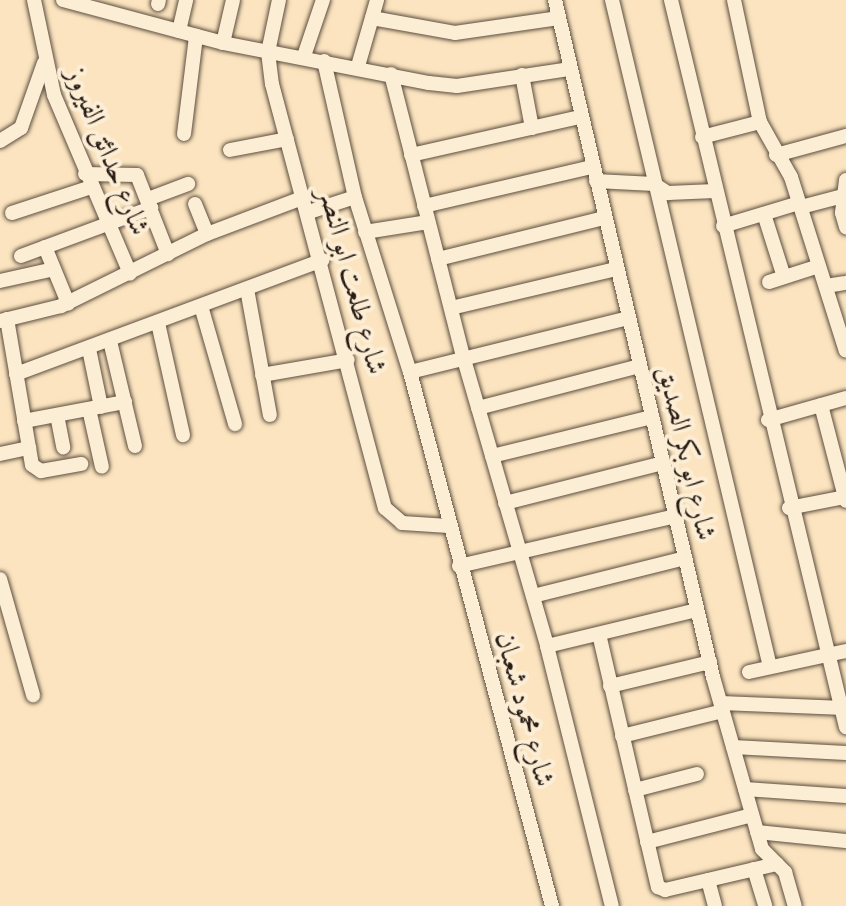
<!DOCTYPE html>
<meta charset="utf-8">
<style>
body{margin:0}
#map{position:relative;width:846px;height:906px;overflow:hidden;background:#fbe4bf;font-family:"IM FELL Great Primer",Amiri,serif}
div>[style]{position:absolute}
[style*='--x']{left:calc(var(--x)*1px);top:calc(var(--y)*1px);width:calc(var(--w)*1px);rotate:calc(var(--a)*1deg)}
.roads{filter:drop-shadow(0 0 2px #5d4d3f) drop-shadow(0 0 2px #5d4d3f)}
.minor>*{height:14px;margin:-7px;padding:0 7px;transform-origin:7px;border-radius:7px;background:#fcedd5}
span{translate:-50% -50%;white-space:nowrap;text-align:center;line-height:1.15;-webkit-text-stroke:8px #fcedd5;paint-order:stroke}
.street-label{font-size:28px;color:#281b14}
</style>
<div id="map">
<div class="roads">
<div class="minor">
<i style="--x:34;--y:0;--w:97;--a:78.1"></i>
<i style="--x:54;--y:95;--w:194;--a:66.9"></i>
<i style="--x:63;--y:0;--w:166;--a:15"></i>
<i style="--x:223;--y:43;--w:210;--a:11"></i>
<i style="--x:429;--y:83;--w:28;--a:6"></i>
<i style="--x:457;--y:86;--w:113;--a:-8.6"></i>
<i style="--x:279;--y:0;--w:53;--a:101.9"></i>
<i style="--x:268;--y:52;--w:32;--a:83"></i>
<i style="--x:272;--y:84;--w:439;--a:75.1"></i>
<i style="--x:385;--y:508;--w:23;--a:41"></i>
<i style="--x:402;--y:523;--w:47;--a:3.7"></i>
<i style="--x:555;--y:0;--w:695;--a:76.86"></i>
<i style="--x:713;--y:677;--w:179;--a:74.1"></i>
<i style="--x:762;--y:849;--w:33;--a:45"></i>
<i style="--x:785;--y:872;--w:35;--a:74"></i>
<i style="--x:612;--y:0;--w:685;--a:76.67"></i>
<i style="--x:671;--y:0;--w:748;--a:76.47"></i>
<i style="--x:734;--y:0;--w:125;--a:78"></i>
<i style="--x:760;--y:122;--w:63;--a:60.6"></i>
<i style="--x:791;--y:177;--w:182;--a:72.5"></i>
<i style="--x:158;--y:4;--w:4;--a:-76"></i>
<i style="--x:372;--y:18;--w:84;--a:10.2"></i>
<i style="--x:455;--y:33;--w:105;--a:-8.2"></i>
<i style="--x:179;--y:31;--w:32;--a:-77"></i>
<i style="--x:223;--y:43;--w:44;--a:-76.9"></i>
<i style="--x:304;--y:56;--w:59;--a:-71.3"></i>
<i style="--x:324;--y:61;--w:139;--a:77.2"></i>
<i style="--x:355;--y:197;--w:183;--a:72.6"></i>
<i style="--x:410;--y:372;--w:553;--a:75.11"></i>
<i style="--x:358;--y:66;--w:69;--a:-73.9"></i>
<i style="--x:391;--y:74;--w:291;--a:75.7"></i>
<i style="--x:463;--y:356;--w:302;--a:73.8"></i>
<i style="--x:547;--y:646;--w:268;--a:76"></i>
<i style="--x:522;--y:75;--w:54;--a:79.3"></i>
<i style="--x:184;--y:134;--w:99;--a:-83"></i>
<i style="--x:702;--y:137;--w:60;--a:-14.5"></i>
<i style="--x:0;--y:141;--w:25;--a:-32"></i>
<i style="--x:21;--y:128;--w:69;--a:-70.5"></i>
<i style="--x:230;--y:150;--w:58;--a:-10.9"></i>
<i style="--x:411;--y:155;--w:173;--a:-12.7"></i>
<i style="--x:776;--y:155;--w:73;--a:-15.2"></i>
<i style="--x:85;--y:174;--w:52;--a:1.1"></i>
<i style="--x:137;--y:175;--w:85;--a:68.6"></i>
<i style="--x:846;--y:180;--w:33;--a:97"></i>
<i style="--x:842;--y:213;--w:15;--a:74"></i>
<i style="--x:596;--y:181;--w:58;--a:3"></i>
<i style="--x:654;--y:184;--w:17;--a:33"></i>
<i style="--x:668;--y:193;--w:47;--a:-2.4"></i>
<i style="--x:148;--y:199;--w:43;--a:-20.6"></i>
<i style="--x:195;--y:204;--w:32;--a:68"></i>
<i style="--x:424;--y:206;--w:172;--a:-13.1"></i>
<i style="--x:801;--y:207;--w:43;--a:-14.7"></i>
<i style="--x:309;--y:212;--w:48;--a:-18.1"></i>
<i style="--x:12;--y:213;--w:83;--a:-18.2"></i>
<i style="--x:764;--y:214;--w:66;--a:72.4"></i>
<i style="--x:723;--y:226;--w:79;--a:-16.8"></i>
<i style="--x:365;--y:232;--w:64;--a:-9"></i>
<i style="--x:45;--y:247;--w:61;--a:67.7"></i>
<i style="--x:21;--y:256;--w:139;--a:-20.3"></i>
<i style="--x:438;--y:259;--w:171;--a:-13.9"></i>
<i style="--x:0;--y:281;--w:55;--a:-12.5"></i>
<i style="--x:769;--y:282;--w:52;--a:-17.7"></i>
<i style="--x:826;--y:286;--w:20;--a:-9"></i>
<i style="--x:247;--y:289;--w:128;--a:79.7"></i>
<i style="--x:201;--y:306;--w:123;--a:73.9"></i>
<i style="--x:451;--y:308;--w:170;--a:-13.3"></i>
<i style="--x:7;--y:319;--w:148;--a:80.3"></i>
<i style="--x:32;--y:465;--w:11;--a:34"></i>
<i style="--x:41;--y:471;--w:41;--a:-9.9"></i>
<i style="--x:0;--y:321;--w:63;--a:-13.8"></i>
<i style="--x:61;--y:306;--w:163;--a:-26.3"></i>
<i style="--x:207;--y:234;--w:105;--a:-20.7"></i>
<i style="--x:158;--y:323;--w:115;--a:77.4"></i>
<i style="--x:110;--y:341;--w:108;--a:76.6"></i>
<i style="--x:89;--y:349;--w:59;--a:78.3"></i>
<i style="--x:410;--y:372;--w:225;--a:-13.9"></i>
<i style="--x:16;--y:374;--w:327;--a:-20.4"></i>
<i style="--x:262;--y:375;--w:87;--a:-9.9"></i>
<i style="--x:821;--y:405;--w:99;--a:75.4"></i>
<i style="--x:478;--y:408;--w:166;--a:-14.6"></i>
<i style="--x:89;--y:409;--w:59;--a:77.4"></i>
<i style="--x:57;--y:415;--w:33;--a:79"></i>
<i style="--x:768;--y:420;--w:81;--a:-15.8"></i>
<i style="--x:24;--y:421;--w:103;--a:-10.7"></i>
<i style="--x:0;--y:454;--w:30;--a:-12"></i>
<i style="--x:492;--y:456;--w:165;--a:-13.7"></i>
<i style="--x:505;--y:503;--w:163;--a:-14.2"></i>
<i style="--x:789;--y:508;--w:57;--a:-11.1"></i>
<i style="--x:459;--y:566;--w:222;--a:-13"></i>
<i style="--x:0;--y:579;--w:121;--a:74.1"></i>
<i style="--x:533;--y:596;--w:157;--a:-14"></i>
<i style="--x:599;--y:634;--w:260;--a:76.9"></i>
<i style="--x:658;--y:887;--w:8;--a:23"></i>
<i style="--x:665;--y:890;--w:115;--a:-13.1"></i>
<i style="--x:547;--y:646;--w:154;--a:-13.5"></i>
<i style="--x:749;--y:672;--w:99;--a:-12.2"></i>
<i style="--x:610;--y:686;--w:103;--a:-13.5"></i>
<i style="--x:721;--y:703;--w:125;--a:2.3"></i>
<i style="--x:622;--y:736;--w:104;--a:-13.9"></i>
<i style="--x:733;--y:747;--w:113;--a:3"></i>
<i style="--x:745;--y:789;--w:101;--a:4"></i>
<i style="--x:635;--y:790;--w:64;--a:-14.5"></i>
<i style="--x:757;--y:832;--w:89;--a:5.8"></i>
<i style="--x:647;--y:842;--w:108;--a:-14.4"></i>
<i style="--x:754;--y:869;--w:39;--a:73"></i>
<i style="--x:708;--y:880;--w:27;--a:75"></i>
</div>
</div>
<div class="street-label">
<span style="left:108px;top:151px;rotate:68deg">شارع حدائق الفيروز</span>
<span style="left:353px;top:281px;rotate:75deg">شارع طلعت ابو النصر</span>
<span style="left:687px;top:453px;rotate:77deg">شارع ابو بكر الصديق</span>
<span style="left:525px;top:709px;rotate:75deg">شارع محمود شعبان</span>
</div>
</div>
